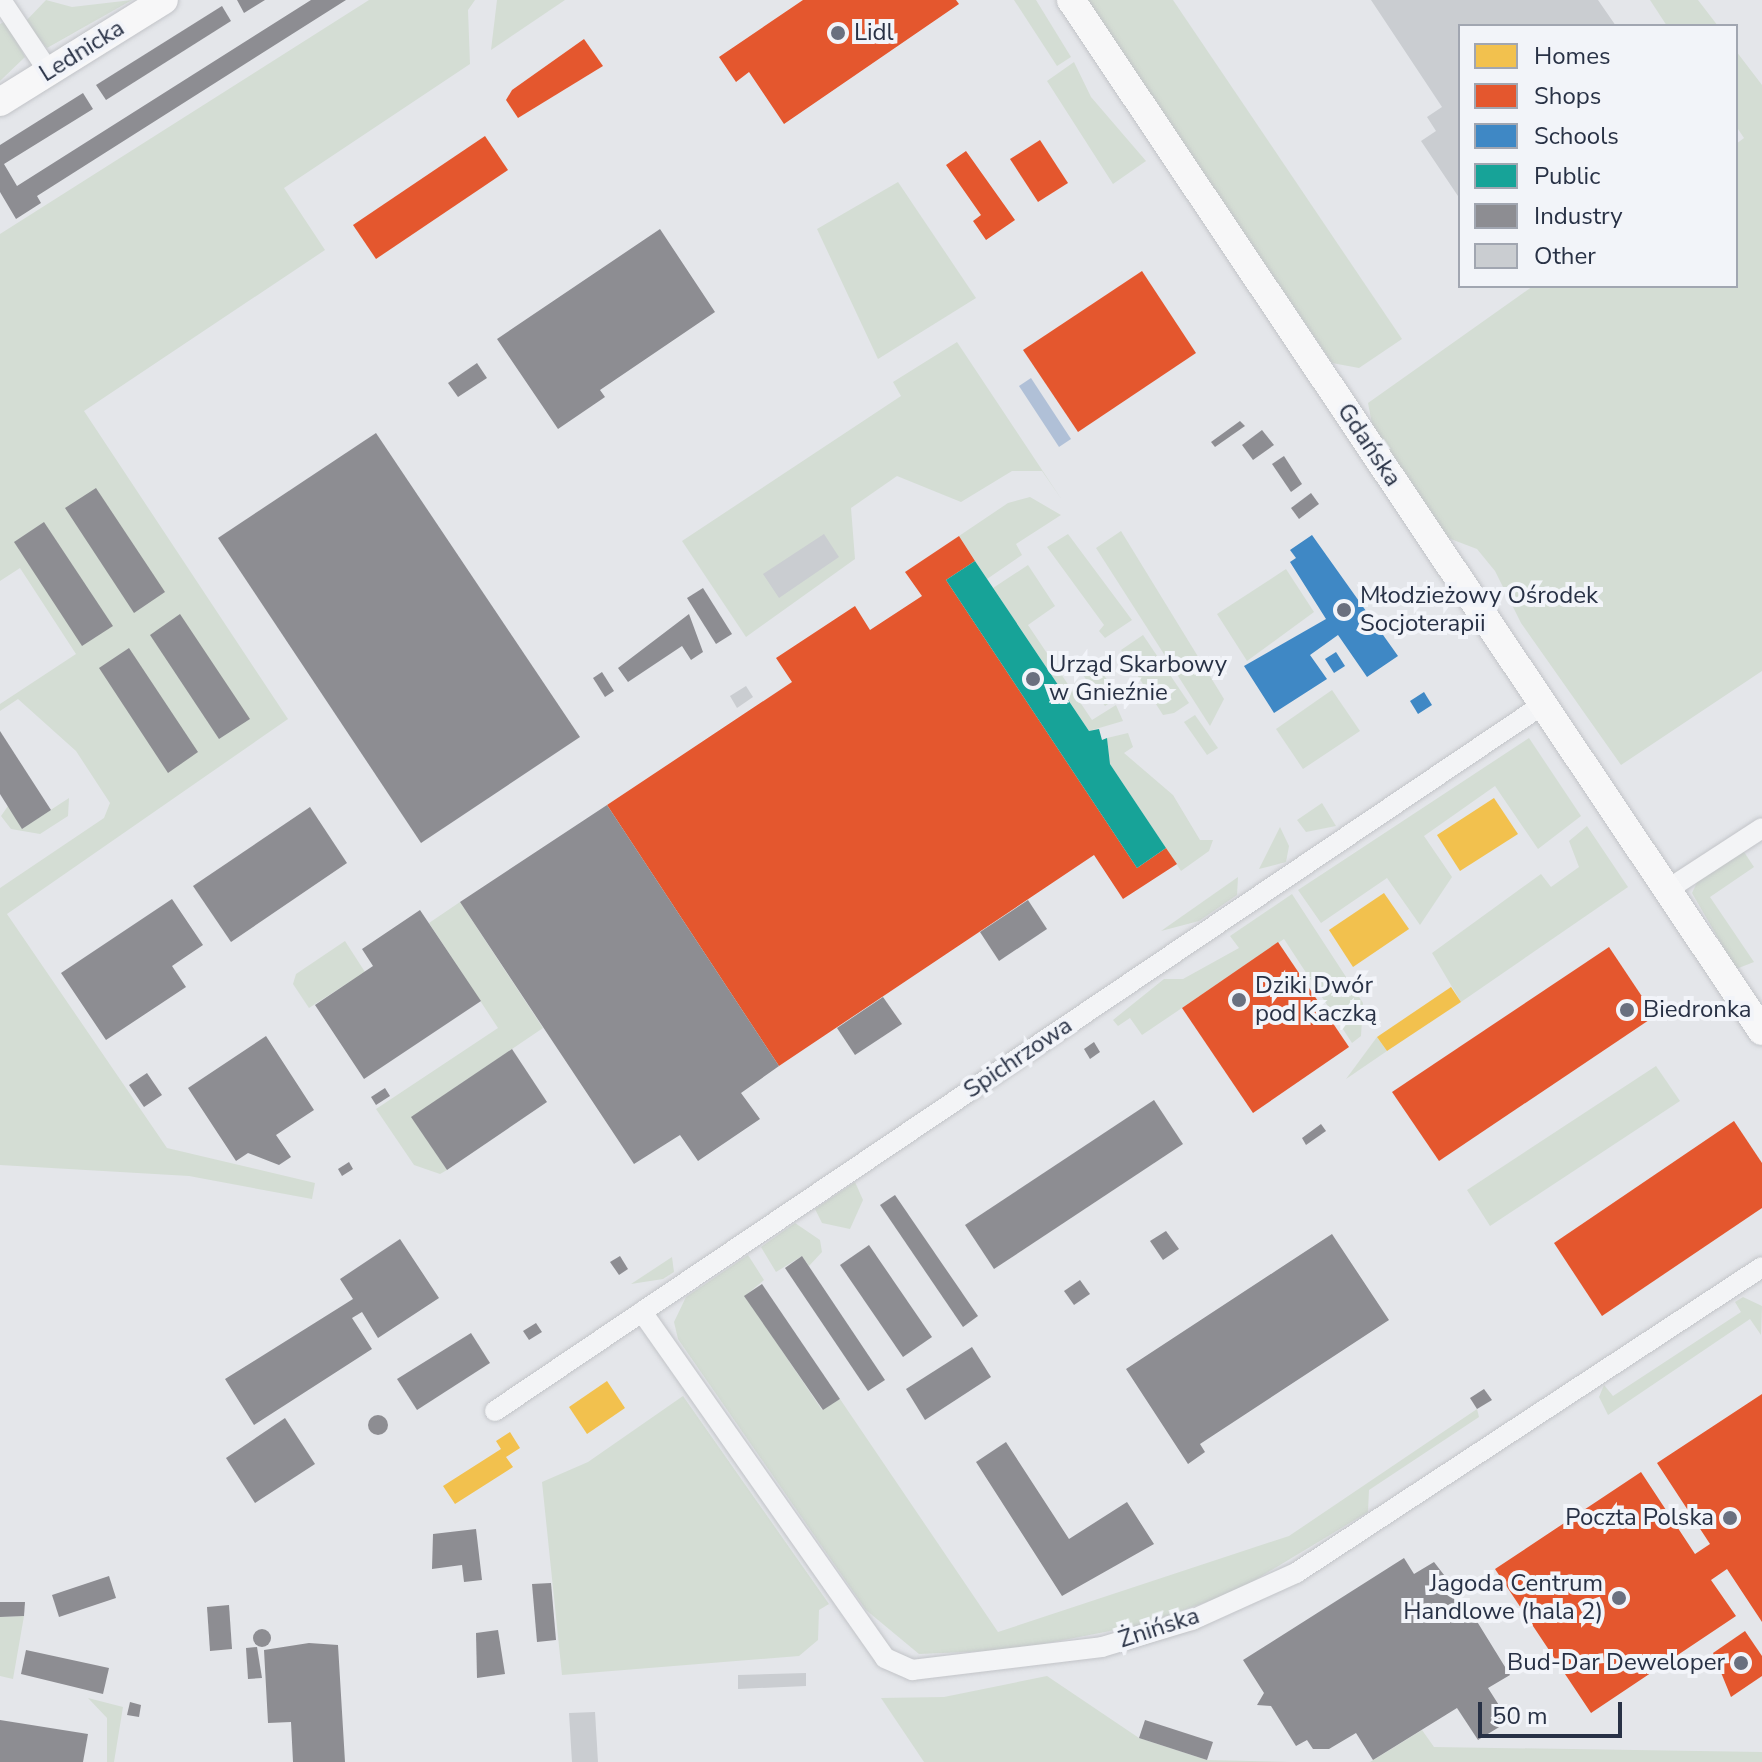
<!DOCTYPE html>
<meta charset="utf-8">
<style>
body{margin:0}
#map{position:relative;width:1762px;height:1762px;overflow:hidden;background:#e4e6ea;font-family:"Nunito Sans",sans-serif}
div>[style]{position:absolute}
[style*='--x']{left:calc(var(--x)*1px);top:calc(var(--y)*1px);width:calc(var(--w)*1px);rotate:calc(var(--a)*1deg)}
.green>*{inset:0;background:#d4ddd4}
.water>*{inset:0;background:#b0c0d7}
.homes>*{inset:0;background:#f2c14e}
.shops>*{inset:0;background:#e4572e}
.schools>*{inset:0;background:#3f88c5}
.public>*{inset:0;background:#17a398}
.industry>*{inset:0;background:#8d8d92}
.round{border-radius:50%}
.building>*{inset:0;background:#cacdd1}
.roads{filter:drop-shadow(0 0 2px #c2c4c8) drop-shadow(0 0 2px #c2c4c8)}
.street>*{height:20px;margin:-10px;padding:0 10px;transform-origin:10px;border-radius:10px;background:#f3f4f6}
.secondary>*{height:28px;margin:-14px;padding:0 14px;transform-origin:14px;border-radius:14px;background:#f7f7f8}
.dots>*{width:22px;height:22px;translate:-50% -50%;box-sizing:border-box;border:4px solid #f2f4f9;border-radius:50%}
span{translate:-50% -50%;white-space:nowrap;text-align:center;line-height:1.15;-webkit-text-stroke:8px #f2f4f9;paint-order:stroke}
.poi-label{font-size:24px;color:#283145}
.left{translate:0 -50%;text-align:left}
.right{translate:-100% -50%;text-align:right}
.street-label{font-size:24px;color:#283145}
.legend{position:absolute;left:1458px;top:24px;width:280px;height:264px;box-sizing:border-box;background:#f2f4f9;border:2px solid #a1a6b1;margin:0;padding:10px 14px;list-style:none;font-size:24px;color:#283145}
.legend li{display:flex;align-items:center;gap:16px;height:40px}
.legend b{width:40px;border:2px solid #a1a6b1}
.scale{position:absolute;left:1478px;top:1702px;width:144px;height:36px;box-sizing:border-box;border:4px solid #283145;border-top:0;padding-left:10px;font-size:24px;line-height:28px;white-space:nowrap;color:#283145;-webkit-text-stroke:6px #f2f4f9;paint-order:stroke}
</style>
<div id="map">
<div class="green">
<i style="clip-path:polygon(46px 0,72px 7px,132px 0,47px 48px,25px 22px)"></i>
<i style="clip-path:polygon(369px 0,475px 0,468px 10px,470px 64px,284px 188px,325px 250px,84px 411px,288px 719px,7px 914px,167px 1148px,315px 1183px,312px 1199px,189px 1176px,0 1165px,0 888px,104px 818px,110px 803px,76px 751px,18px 699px,0 711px,0 704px,76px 654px,20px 568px,0 581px,0 234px)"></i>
<i style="clip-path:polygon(497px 0,565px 0,491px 50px)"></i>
<i style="clip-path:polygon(1014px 0,1036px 0,1071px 57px,1057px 66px)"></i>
<i style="clip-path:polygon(1085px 0,1173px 0,1402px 339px,1359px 368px,1332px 363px)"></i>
<i style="clip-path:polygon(1650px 0,1698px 0,1718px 26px,1667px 26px)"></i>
<i style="clip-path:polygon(6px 21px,25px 57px,0 81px,0 24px)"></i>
<i style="clip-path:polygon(1736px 51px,1762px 85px,1762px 671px,1621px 765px,1521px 623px,1495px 571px,1477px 549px,1448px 538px,1373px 429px,1368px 403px,1533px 286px,1736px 286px,1736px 144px,1744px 138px,1736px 126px)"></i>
<i style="clip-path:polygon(1074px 62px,1091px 97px,1146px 161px,1113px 184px,1047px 81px)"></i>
<i style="clip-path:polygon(898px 182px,976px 298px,878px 359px,817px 229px)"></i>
<i style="clip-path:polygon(957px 342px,1062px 500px,1042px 471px,1012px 471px,961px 502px,897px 476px,851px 508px,855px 559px,746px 637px,682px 541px,901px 396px,893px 382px)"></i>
<i style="clip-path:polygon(1030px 497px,1061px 515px,1016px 544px,1022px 555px,987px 579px,959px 536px,1008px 503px)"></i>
<i style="clip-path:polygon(1121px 531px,1224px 699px,1210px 726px,1096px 548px)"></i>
<i style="clip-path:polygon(1068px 534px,1132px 620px,1105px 638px,1099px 631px,1104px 625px,1047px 547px)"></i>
<i style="clip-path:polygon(1028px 565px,1055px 606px,1028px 625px,1092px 720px,1116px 705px,1123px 721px,1089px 731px,993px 588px)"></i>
<i style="clip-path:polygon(1286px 569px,1314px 612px,1247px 661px,1217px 614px)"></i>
<i style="clip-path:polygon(1143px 635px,1189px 703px,1174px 713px,1163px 715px,1121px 650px)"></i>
<i style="clip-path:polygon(1092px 658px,1119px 697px,1105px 706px,1078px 668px)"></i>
<i style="clip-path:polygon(1332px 690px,1360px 731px,1303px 769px,1276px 729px)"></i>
<i style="clip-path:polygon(1195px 715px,1218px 748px,1207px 755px,1184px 722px)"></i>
<i style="clip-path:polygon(1128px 733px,1133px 747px,1124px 753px,1173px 795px,1200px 840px,1213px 840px,1209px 851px,1181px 871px,1110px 764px,1107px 738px)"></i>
<i style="clip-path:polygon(1529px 738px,1581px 816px,1538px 849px,1495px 786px,1424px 836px,1452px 877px,1420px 925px,1387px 878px,1321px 923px,1298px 890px)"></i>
<i style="clip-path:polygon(69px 798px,68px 816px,40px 834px,11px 829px,1px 816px,8px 806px,23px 828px)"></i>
<i style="clip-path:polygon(1322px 803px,1336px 826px,1306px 832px,1297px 820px)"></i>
<i style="clip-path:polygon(1587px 826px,1628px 887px,1461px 1002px,1432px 953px,1541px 874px,1551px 887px,1579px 867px,1569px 841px)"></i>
<i style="clip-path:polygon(1280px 827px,1289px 846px,1286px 862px,1259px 869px)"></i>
<i style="clip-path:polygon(1742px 849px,1754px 867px,1710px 897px,1754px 962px,1736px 969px,1692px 893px,1699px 878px)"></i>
<i style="clip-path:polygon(1238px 877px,1237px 895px,1199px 921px,1161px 931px)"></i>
<i style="clip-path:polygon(1292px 894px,1363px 1003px,1361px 1036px,1352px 1043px,1284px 939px,1142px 1035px,1130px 1018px,1118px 1026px,1113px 1020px,1164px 979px,1183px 979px,1239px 948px,1230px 936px)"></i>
<i style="clip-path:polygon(460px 902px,543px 1028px,412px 1117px,447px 1170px,440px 1174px,414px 1165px,376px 1109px,498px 1028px,429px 923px)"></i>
<i style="clip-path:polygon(345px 941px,365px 972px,309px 1008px,293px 984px,296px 974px)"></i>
<i style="clip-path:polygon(1377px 1037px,1387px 1051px,1346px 1079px)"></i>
<i style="clip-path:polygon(1656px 1066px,1680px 1101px,1490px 1226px,1467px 1190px)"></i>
<i style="clip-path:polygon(855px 1182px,863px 1200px,850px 1229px,822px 1223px,815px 1209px)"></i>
<i style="clip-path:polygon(795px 1223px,820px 1240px,822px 1252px,809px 1266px,802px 1256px,776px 1272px,761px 1247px)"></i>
<i style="clip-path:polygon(748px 1255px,764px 1280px,745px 1296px,822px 1410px,840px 1399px,998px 1632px,1289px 1536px,1477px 1409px,1479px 1417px,1369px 1490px,1368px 1512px,1235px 1592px,1141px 1625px,1012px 1650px,919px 1654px,866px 1610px,678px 1339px,674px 1322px,686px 1297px)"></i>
<i style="clip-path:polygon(672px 1257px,674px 1272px,663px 1279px,631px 1284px)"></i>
<i style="clip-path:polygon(1743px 1297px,1762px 1306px,1761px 1335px,1750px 1319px,1608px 1415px,1599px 1397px,1604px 1385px,1613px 1396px,1741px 1312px,1735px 1302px)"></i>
<i style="clip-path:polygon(683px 1396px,829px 1604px,819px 1610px,818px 1640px,799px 1656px,562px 1675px,542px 1482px,588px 1462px)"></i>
<i style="clip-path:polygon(24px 1616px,13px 1679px,0 1676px,0 1617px)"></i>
<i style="clip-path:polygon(1047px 1676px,1139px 1738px,1207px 1760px,1291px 1762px,924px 1762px,881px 1698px,944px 1697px)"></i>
<i style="clip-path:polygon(88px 1698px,123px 1707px,114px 1762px,107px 1762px,107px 1718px)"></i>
<i style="clip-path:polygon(1422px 1730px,1434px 1747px,1762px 1752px,1762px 1762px,1370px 1762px)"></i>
</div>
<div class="water">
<i style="clip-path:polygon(1031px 378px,1071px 439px,1059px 447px,1019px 386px)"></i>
</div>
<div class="homes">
<i style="clip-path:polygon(1494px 798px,1518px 834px,1460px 871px,1437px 835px)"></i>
<i style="clip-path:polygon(1384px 893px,1409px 929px,1353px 967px,1329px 930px)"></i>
<i style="clip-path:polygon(1451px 987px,1461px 1002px,1387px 1051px,1377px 1037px)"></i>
<i style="clip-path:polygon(607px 1381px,625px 1408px,587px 1434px,569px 1407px)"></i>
<i style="clip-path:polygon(510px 1432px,520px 1448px,506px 1457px,513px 1467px,455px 1504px,443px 1486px,501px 1449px,496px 1441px)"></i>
</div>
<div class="shops">
<i style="clip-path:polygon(803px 0,956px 0,959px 4px,784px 124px,749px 72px,736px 82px,719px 57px)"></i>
<i style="clip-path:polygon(584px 39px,603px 66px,518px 118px,506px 100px,512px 90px)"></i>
<i style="clip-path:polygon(485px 136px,508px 170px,376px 259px,353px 225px)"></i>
<i style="clip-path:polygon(1040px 140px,1068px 183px,1038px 202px,1010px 159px)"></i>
<i style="clip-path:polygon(966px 151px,1015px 220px,986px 240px,973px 221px,981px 215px,946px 165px)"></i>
<i style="clip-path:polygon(1142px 271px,1196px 353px,1078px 432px,1023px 350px)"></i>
<i style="clip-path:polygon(959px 536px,975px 561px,946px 580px,1137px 868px,1166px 848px,1177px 864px,1123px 899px,1094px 855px,779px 1066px,607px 805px,792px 682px,776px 658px,855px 606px,870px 630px,922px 596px,905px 572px)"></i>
<i style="clip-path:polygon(1278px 942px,1349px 1047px,1253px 1113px,1182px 1008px)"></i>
<i style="clip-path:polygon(1609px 947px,1655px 1016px,1439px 1161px,1392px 1092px)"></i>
<i style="clip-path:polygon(1734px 1121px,1762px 1163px,1762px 1208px,1602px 1316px,1554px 1243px)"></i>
<i style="clip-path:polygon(1762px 1394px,1762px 1622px,1727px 1569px,1711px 1580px,1736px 1616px,1591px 1713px,1495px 1569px,1641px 1472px,1695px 1554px,1710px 1544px,1657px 1463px)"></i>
<i style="clip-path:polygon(1745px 1631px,1762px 1656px,1762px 1676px,1731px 1697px,1713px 1653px)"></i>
</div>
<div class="schools">
<i style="clip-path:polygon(1312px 535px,1398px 656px,1367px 677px,1338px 635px,1310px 655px,1327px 679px,1274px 713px,1244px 666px,1326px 619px,1290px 562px,1296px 558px,1290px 550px)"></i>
<i style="clip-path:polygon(1336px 652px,1345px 666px,1334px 673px,1325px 659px)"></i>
<i style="clip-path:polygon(1424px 692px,1432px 705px,1418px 714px,1410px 701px)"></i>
</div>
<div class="public">
<i style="clip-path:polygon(975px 561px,1089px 731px,1099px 729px,1102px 740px,1107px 738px,1110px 764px,1166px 848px,1137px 868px,946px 580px)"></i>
</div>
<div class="industry">
<i style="clip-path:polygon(237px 0,265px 0,244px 13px)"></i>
<i style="clip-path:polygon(311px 0,346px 0,37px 196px,41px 203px,16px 219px,0 192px,0 145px,83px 93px,93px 109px,4px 164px,17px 186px)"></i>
<i style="clip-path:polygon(222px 6px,231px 21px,106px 100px,96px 85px)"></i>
<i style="clip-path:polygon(660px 229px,715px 312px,600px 390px,605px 397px,558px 429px,497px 339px)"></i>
<i style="clip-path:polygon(477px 363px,487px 378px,458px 397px,448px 383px)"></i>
<i style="clip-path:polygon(1240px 421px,1245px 426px,1215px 447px,1211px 442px)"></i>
<i style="clip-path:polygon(1262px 430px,1274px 445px,1253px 460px,1242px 445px)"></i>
<i style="clip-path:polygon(376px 433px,580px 737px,421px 843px,218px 538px)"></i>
<i style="clip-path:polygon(1284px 456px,1302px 484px,1291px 492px,1272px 464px)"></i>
<i style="clip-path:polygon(96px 488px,165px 592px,134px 613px,65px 508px)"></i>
<i style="clip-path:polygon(1311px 493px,1319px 504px,1299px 519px,1291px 508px)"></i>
<i style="clip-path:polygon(44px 522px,113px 626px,82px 646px,14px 542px)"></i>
<i style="clip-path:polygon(703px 588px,732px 634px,716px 644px,687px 598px)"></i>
<i style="clip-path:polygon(180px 614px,250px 719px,219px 739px,150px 635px)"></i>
<i style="clip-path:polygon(689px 614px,703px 652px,691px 660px,682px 646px,628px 682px,618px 668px)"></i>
<i style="clip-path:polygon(129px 648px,198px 752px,168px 773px,99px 668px)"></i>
<i style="clip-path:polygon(602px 672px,614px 691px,605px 697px,593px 678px)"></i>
<i style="clip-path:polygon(0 731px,51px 810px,22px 829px,0 794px)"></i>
<i style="clip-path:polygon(607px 805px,779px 1066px,741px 1093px,760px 1119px,698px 1161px,680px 1135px,634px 1164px,460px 902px)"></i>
<i style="clip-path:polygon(310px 807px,347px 863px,231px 942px,193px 886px)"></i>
<i style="clip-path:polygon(172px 899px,203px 945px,172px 966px,186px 987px,106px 1040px,61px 973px)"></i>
<i style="clip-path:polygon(1028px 900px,1047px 929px,999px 961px,980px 932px)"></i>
<i style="clip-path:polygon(420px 910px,481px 1001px,364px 1079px,315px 1005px,373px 966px,362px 949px)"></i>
<i style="clip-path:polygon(883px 997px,902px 1024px,855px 1055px,837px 1028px)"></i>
<i style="clip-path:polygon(266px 1036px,314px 1110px,276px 1135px,291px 1157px,279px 1165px,248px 1153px,236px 1161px,188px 1088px)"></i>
<i style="clip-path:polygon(1094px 1042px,1100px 1052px,1090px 1059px,1084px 1049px)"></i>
<i style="clip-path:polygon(512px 1049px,547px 1102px,447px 1170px,411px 1117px)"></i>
<i style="clip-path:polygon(147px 1073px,162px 1095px,144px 1107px,129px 1085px)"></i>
<i style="clip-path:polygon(385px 1088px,390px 1096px,376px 1105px,371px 1097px)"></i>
<i style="clip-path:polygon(1154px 1100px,1183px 1144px,994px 1269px,965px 1225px)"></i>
<i style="clip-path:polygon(1321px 1124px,1326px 1131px,1306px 1145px,1302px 1138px)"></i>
<i style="clip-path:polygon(349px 1162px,353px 1169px,342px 1176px,338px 1169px)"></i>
<i style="clip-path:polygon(895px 1195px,978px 1316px,963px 1327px,880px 1205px)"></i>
<i style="clip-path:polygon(1166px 1231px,1179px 1249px,1163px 1260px,1150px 1241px)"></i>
<i style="clip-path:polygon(1332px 1234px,1389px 1320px,1200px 1444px,1205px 1452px,1188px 1464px,1126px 1369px)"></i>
<i style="clip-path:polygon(400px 1239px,439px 1298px,378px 1338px,362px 1312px,352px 1318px,372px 1349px,254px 1425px,225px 1379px,353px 1299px,340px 1279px)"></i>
<i style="clip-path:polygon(869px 1245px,932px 1337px,903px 1357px,840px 1265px)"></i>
<i style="clip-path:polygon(620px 1256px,628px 1269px,619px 1275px,610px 1262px)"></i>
<i style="clip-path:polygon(802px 1256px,885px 1380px,868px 1391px,785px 1268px)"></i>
<i style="clip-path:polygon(1080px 1280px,1090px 1294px,1074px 1305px,1064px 1291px)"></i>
<i style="clip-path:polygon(762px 1284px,840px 1399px,823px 1410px,744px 1296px)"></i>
<i style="clip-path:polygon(536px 1323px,542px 1332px,529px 1340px,523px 1331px)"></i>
<i style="clip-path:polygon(471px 1333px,490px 1363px,417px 1410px,397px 1379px)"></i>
<i style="clip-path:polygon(972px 1347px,991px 1377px,925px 1420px,906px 1389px)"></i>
<i style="clip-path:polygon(1484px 1389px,1492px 1400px,1477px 1409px,1470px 1398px)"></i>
<i class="round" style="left:368px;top:1415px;width:20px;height:20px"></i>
<i style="clip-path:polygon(285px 1418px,315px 1464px,255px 1503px,226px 1458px)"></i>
<i style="clip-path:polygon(1006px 1442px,1069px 1539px,1127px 1502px,1154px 1544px,1062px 1596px,976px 1462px)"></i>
<i style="clip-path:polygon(476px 1529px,482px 1580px,464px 1582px,462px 1565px,432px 1569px,433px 1534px)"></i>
<i style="clip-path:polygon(1404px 1558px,1414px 1574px,1434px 1562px,1465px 1602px,1510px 1675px,1488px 1688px,1509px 1721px,1478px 1740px,1457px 1708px,1373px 1760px,1356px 1733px,1329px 1749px,1313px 1749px,1307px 1740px,1296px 1746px,1271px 1706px,1257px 1705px,1264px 1693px,1243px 1660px)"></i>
<i style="clip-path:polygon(109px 1576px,116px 1598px,59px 1617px,52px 1595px)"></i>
<i style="clip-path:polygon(551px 1583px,556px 1640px,537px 1642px,532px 1584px)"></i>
<i style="clip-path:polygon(0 1602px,25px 1602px,24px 1616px,0 1617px)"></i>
<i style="clip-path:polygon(229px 1605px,232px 1649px,210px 1651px,207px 1607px)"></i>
<i class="round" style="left:253px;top:1629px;width:18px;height:18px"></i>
<i style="clip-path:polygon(498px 1630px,505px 1674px,477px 1678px,476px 1633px)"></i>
<i style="clip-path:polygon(309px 1643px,338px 1645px,345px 1762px,293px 1762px,291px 1722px,268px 1723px,264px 1650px)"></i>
<i style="clip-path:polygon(257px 1647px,262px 1678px,248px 1679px,246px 1648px)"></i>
<i style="clip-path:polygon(26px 1650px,109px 1668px,103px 1694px,21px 1674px)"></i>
<i style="clip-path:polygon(130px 1702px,141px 1705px,139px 1717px,127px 1715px)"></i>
<i style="clip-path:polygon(0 1720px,88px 1734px,83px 1762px,0 1762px)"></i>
<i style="clip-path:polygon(1145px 1720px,1213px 1742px,1207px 1760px,1139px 1738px)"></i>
</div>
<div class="building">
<i style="clip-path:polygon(1371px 0,1598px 0,1616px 26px,1460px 26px,1460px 199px,1421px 141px,1436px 131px,1427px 117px,1442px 107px)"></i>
<i style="clip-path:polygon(824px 534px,839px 557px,779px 598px,763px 574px)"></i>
<i style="clip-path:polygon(746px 686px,753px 697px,737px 708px,730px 696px)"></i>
<i style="clip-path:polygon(806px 1673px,806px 1686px,738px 1689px,738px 1675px)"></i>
<i style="clip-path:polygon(595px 1712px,598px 1762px,572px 1762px,569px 1713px)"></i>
</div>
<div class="roads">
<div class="street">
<i style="--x:1;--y:0;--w:87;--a:56.3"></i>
<i style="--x:1667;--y:890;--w:113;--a:-33.1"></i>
<i style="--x:642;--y:1312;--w:423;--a:54.9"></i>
<i style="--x:885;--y:1658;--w:30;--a:24"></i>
<i style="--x:912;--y:1670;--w:191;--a:-6.9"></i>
<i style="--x:1102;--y:1647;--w:94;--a:-16.7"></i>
<i style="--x:1192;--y:1620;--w:114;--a:-24.3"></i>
<i style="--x:1296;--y:1573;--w:557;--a:-33.29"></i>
<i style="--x:495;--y:1411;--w:1263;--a:-33.99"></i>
</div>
<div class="secondary">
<i style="--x:1071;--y:0;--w:1241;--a:56.17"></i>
<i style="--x:0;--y:102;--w:193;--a:-31.9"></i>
</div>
</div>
<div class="dots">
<i style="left:838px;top:33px;background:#6a707f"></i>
<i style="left:1344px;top:610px;background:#6a707f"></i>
<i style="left:1033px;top:679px;background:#6a707f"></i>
<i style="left:1239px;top:1000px;background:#6a707f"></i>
<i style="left:1627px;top:1010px;background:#6a707f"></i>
<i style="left:1730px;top:1518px;background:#6a707f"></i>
<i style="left:1619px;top:1598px;background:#6a707f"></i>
<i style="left:1741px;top:1663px;background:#6a707f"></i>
</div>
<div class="poi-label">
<span class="left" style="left:854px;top:33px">Lidl</span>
<span class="left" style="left:1360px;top:610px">Młodzieżowy Ośrodek<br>Socjoterapii</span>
<span class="left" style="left:1049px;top:679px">Urząd Skarbowy<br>w Gnieźnie</span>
<span class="left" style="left:1255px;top:1000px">Dziki Dwór<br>pod Kaczką</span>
<span class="left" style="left:1643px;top:1010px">Biedronka</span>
<span class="right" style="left:1714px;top:1518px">Poczta Polska</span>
<span class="right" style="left:1603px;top:1598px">Jagoda Centrum<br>Handlowe (hala 2)</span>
<span class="right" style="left:1725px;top:1663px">Bud-Dar Deweloper</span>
</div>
<div class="street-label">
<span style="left:82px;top:51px;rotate:-32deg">Lednicka</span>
<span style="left:1369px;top:445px;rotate:56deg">Gdańska</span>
<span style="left:1018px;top:1058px;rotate:-34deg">Spichrzowa</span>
<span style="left:1159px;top:1628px;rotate:-18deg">Żnińska</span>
</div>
<ul class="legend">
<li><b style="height:22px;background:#f2c14e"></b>Homes</li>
<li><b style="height:22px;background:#e4572e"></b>Shops</li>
<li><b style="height:22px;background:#3f88c5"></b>Schools</li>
<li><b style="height:22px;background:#17a398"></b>Public</li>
<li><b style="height:22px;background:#8d8d92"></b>Industry</li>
<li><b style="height:22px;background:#cacdd1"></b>Other</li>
</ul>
<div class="scale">50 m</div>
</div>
